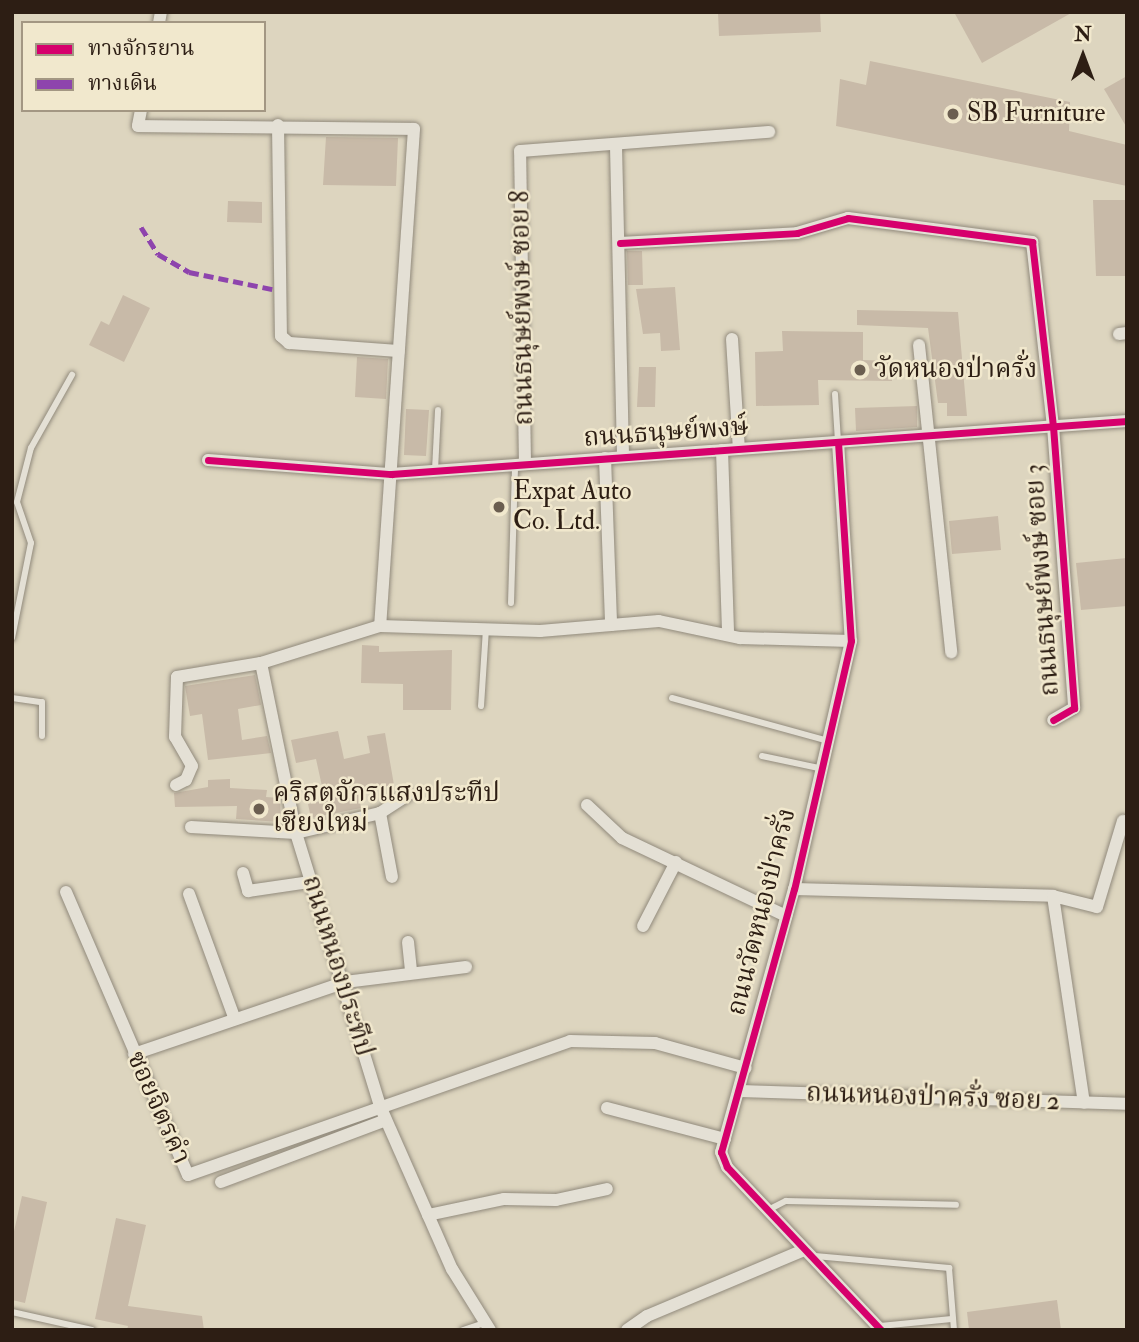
<!DOCTYPE html>
<meta charset="utf-8">
<style>
body{margin:0}
#map{position:relative;width:1139px;height:1342px;overflow:hidden;background:#ddd5bf;font-family:"IM FELL Double Pica","Noto Serif Thai",serif}
div>[style]{position:absolute}
[style*='--x']{left:calc(var(--x)*1px);top:calc(var(--y)*1px);width:calc(var(--w)*1px);rotate:calc(var(--a)*1deg)}
.building>*{inset:0;background:#c8baa8}
.roads{filter:drop-shadow(0 0 2px #918a7c) drop-shadow(0 0 2px #918a7c)}
.lane>*{height:6px;margin:-3px;padding:0 3px;transform-origin:3px;border-radius:3px;background:#e4e0d5}
.street>*{height:12px;margin:-6px;padding:0 6px;transform-origin:6px;border-radius:6px;background:#e4e0d5}
.quiet>*{height:5px;margin-top:-2.5px;transform-origin:0;background:repeating-linear-gradient(90deg,#8e44ad 0 10px,transparent 0 15px)}
.cycleway>*{height:7px;margin:-3.5px;padding:0 3.5px;transform-origin:3.5px;border-radius:3.5px;background:#d6006c}
.dots>*{width:19px;height:19px;translate:-50% -50%;box-sizing:border-box;border:4px solid #f1e8cd;border-radius:50%}
span{translate:-50% -50%;white-space:nowrap;text-align:center;line-height:1.15;-webkit-text-stroke:5px #f1e8cd;paint-order:stroke}
.poi-label{font-size:26px;color:#2d1e14}
.left{translate:0 -50%;text-align:left}
.street-label{font-size:26px;color:#2d1e14}
.frame{position:absolute;inset:0;border:14px solid #2d1e14;pointer-events:none}
.legend{position:absolute;left:21px;top:21px;width:245px;height:91px;box-sizing:border-box;background:#f1e8cd;border:2px solid #a39783;margin:0;padding:9px 12px;list-style:none;font-size:21px;color:#2d1e14}
.legend li{display:flex;align-items:center;gap:14px;height:35px}
.legend b{width:35px;border:2px solid #a39783}
.north{position:absolute;left:1048px;top:21px;width:70px;height:70px;-webkit-text-stroke:5px #f1e8cd;paint-order:stroke;rotate:0deg;font-size:19px;font-weight:700;line-height:28px;text-align:center;color:#2d1e14}
.north::after{content:'';display:block;margin:auto;width:24px;height:32px;background:#2d1e14;clip-path:polygon(50% 0,100% 100%,50% 72%,0 100%)}
</style>
<div id="map">
<div class="building">
<i style="clip-path:polygon(718px 12px,820px 12px,821px 32px,719px 36px)"></i>
<i style="clip-path:polygon(954px 12px,1073px 12px,982px 63px)"></i>
<i style="clip-path:polygon(870px 61px,1070px 102px,1069px 131px,1127px 145px,1127px 186px,836px 126px,840px 79px,866px 85px)"></i>
<i style="clip-path:polygon(1127px 76px,1127px 128px,1104px 89px)"></i>
<i style="clip-path:polygon(326px 137px,398px 138px,396px 186px,323px 185px)"></i>
<i style="clip-path:polygon(1093px 200px,1127px 200px,1127px 276px,1096px 276px)"></i>
<i style="clip-path:polygon(228px 201px,262px 202px,262px 223px,227px 222px)"></i>
<i style="clip-path:polygon(627px 251px,642px 251px,643px 285px,628px 285px)"></i>
<i style="clip-path:polygon(675px 287px,680px 350px,661px 351px,660px 333px,643px 334px,636px 289px)"></i>
<i style="clip-path:polygon(123px 295px,150px 308px,124px 362px,89px 345px,101px 321px,109px 325px)"></i>
<i style="clip-path:polygon(857px 310px,958px 312px,967px 416px,947px 416px,947px 403px,938px 403px,928px 328px,857px 325px)"></i>
<i style="clip-path:polygon(782px 331px,863px 332px,863px 360px,892px 361px,892px 381px,818px 380px,819px 405px,756px 406px,755px 352px,783px 351px)"></i>
<i style="clip-path:polygon(357px 357px,388px 359px,386px 399px,355px 397px)"></i>
<i style="clip-path:polygon(639px 367px,656px 367px,655px 407px,637px 407px)"></i>
<i style="clip-path:polygon(917px 406px,917px 427px,856px 431px,855px 408px)"></i>
<i style="clip-path:polygon(406px 409px,429px 410px,426px 456px,404px 455px)"></i>
<i style="clip-path:polygon(998px 516px,1001px 550px,952px 554px,949px 521px)"></i>
<i style="clip-path:polygon(1127px 558px,1127px 606px,1081px 610px,1076px 563px)"></i>
<i style="clip-path:polygon(362px 645px,379px 646px,379px 652px,452px 650px,451px 710px,403px 710px,403px 684px,361px 683px)"></i>
<i style="clip-path:polygon(255px 675px,261px 705px,238px 709px,242px 740px,267px 736px,271px 753px,208px 760px,202px 714px,190px 716px,185px 686px)"></i>
<i style="clip-path:polygon(338px 731px,344px 759px,370px 753px,367px 736px,385px 733px,394px 785px,358px 791px,361px 808px,311px 818px,308px 804px,325px 800px,316px 759px,296px 763px,291px 740px)"></i>
<i style="clip-path:polygon(230px 779px,230px 788px,267px 790px,266px 797px,280px 798px,281px 822px,236px 819px,237px 806px,175px 807px,174px 793px,208px 787px,208px 780px)"></i>
<i style="clip-path:polygon(22px 1196px,47px 1202px,25px 1303px,12px 1300px,12px 1240px)"></i>
<i style="clip-path:polygon(116px 1218px,146px 1225px,128px 1306px,202px 1316px,204px 1330px,127px 1330px,128px 1326px,95px 1319px)"></i>
<i style="clip-path:polygon(1057px 1300px,1061px 1330px,969px 1330px,967px 1312px)"></i>
</div>
<div class="roads">
<div class="lane">
<i style="--x:835;--y:394;--w:48;--a:86.4"></i>
<i style="--x:435;--y:470;--w:60;--a:-87.1"></i>
<i style="--x:511;--y:603;--w:138;--a:-88.3"></i>
<i style="--x:12;--y:638;--w:97;--a:-78.7"></i>
<i style="--x:31;--y:543;--w:43;--a:-108.9"></i>
<i style="--x:17;--y:502;--w:56;--a:-75.5"></i>
<i style="--x:31;--y:448;--w:84;--a:-60.7"></i>
<i style="--x:12;--y:698;--w:30;--a:8"></i>
<i style="--x:42;--y:702;--w:34;--a:90"></i>
<i style="--x:672;--y:698;--w:159;--a:15.4"></i>
<i style="--x:481;--y:706;--w:77;--a:-86.3"></i>
<i style="--x:762;--y:756;--w:58;--a:11.9"></i>
<i style="--x:768;--y:1210;--w:20;--a:-27"></i>
<i style="--x:786;--y:1201;--w:170;--a:1.3"></i>
<i style="--x:815;--y:1256;--w:135;--a:5.1"></i>
<i style="--x:949;--y:1268;--w:62;--a:85.4"></i>
<i style="--x:12;--y:1312;--w:82;--a:12.7"></i>
<i style="--x:880;--y:1326;--w:72;--a:-5.6"></i>
<i style="--x:463;--y:1330;--w:23;--a:-18"></i>
</div>
<div class="street">
<i style="--x:159;--y:23;--w:11;--a:-80"></i>
<i style="--x:141;--y:110;--w:16;--a:101"></i>
<i style="--x:138;--y:126;--w:276;--a:0.6"></i>
<i style="--x:414;--y:129;--w:498;--a:93.9"></i>
<i style="--x:278;--y:125;--w:211;--a:89.2"></i>
<i style="--x:281;--y:336;--w:11;--a:41"></i>
<i style="--x:289;--y:343;--w:110;--a:4.2"></i>
<i style="--x:616;--y:146;--w:311;--a:88.7"></i>
<i style="--x:620;--y:243;--w:177;--a:-3.2"></i>
<i style="--x:797;--y:233;--w:53;--a:-16.4"></i>
<i style="--x:848;--y:218;--w:186;--a:7.4"></i>
<i style="--x:1032;--y:242;--w:185;--a:83.5"></i>
<i style="--x:1053;--y:426;--w:283;--a:85.7"></i>
<i style="--x:1074;--y:708;--w:24;--a:150"></i>
<i style="--x:1119;--y:334;--w:8;--a:-7"></i>
<i style="--x:732;--y:339;--w:110;--a:86.4"></i>
<i style="--x:919;--y:345;--w:309;--a:84"></i>
<i style="--x:838;--y:442;--w:199;--a:86.3"></i>
<i style="--x:851;--y:641;--w:254;--a:102.9"></i>
<i style="--x:794;--y:889;--w:273;--a:105.5"></i>
<i style="--x:721;--y:1152;--w:16;--a:68"></i>
<i style="--x:727;--y:1167;--w:224;--a:46.6"></i>
<i style="--x:722;--y:450;--w:185;--a:88.1"></i>
<i style="--x:605;--y:458;--w:167;--a:87.9"></i>
<i style="--x:208;--y:460;--w:184;--a:4.4"></i>
<i style="--x:391;--y:474;--w:738;--a:-4.12"></i>
<i style="--x:525;--y:464;--w:313;--a:-90.9"></i>
<i style="--x:520;--y:151;--w:250;--a:-4.4"></i>
<i style="--x:261;--y:663;--w:174;--a:78.4"></i>
<i style="--x:296;--y:833;--w:286;--a:72.9"></i>
<i style="--x:380;--y:1106;--w:178;--a:66.2"></i>
<i style="--x:452;--y:1269;--w:72;--a:58.1"></i>
<i style="--x:176;--y:785;--w:11;--a:-27"></i>
<i style="--x:186;--y:780;--w:15;--a:-67"></i>
<i style="--x:192;--y:766;--w:34;--a:-120"></i>
<i style="--x:175;--y:737;--w:60;--a:-88.1"></i>
<i style="--x:177;--y:677;--w:85;--a:-9.5"></i>
<i style="--x:261;--y:663;--w:125;--a:-17.3"></i>
<i style="--x:380;--y:626;--w:160;--a:1.8"></i>
<i style="--x:540;--y:631;--w:119;--a:-4.8"></i>
<i style="--x:659;--y:621;--w:83;--a:11.9"></i>
<i style="--x:740;--y:638;--w:111;--a:1.5"></i>
<i style="--x:587;--y:805;--w:48;--a:43.3"></i>
<i style="--x:622;--y:838;--w:182;--a:25.4"></i>
<i style="--x:380;--y:813;--w:65;--a:79.4"></i>
<i style="--x:191;--y:827;--w:105;--a:3.3"></i>
<i style="--x:296;--y:833;--w:86;--a:-13.4"></i>
<i style="--x:380;--y:813;--w:33;--a:-33"></i>
<i style="--x:243;--y:873;--w:19;--a:74"></i>
<i style="--x:248;--y:891;--w:63;--a:-8.3"></i>
<i style="--x:794;--y:889;--w:259;--a:1.5"></i>
<i style="--x:1053;--y:896;--w:45;--a:14"></i>
<i style="--x:1097;--y:907;--w:90;--a:-73.2"></i>
<i style="--x:66;--y:892;--w:308;--a:66.7"></i>
<i style="--x:188;--y:1175;--w:405;--a:-19.3"></i>
<i style="--x:570;--y:1041;--w:85;--a:1.3"></i>
<i style="--x:655;--y:1043;--w:94;--a:15.4"></i>
<i style="--x:189;--y:894;--w:131;--a:69.9"></i>
<i style="--x:1053;--y:896;--w:209;--a:81.5"></i>
<i style="--x:643;--y:926;--w:72;--a:-62.7"></i>
<i style="--x:408;--y:942;--w:31;--a:84"></i>
<i style="--x:134;--y:1054;--w:223;--a:-18.8"></i>
<i style="--x:345;--y:982;--w:122;--a:-7.1"></i>
<i style="--x:739;--y:1091;--w:388;--a:1.9"></i>
<i style="--x:607;--y:1108;--w:122;--a:14.7"></i>
<i style="--x:221;--y:1182;--w:176;--a:-20.6"></i>
<i style="--x:428;--y:1215;--w:78;--a:-11.9"></i>
<i style="--x:504;--y:1199;--w:52;--a:1.1"></i>
<i style="--x:556;--y:1200;--w:52;--a:-12.2"></i>
<i style="--x:627;--y:1330;--w:24;--a:-35"></i>
<i style="--x:647;--y:1316;--w:170;--a:-22.8"></i>
</div>
</div>
<div class="quiet">
<i style="--x:141;--y:227;--w:32;--a:58"></i>
<i style="--x:158;--y:254;--w:36;--a:30"></i>
<i style="--x:189;--y:272;--w:90;--a:11.6"></i>
</div>
<div class="cycleway">
<i style="--x:620;--y:243;--w:177;--a:-3.2"></i>
<i style="--x:797;--y:233;--w:53;--a:-16.4"></i>
<i style="--x:848;--y:218;--w:186;--a:7.4"></i>
<i style="--x:1032;--y:242;--w:185;--a:83.5"></i>
<i style="--x:1053;--y:426;--w:283;--a:85.7"></i>
<i style="--x:1074;--y:708;--w:24;--a:150"></i>
<i style="--x:838;--y:442;--w:199;--a:86.3"></i>
<i style="--x:851;--y:641;--w:254;--a:102.9"></i>
<i style="--x:794;--y:889;--w:273;--a:105.5"></i>
<i style="--x:721;--y:1152;--w:16;--a:68"></i>
<i style="--x:727;--y:1167;--w:224;--a:46.6"></i>
<i style="--x:208;--y:460;--w:184;--a:4.4"></i>
<i style="--x:391;--y:474;--w:738;--a:-4.12"></i>
</div>
<div class="dots">
<i style="left:953px;top:114px;background:#6b5e50"></i>
<i style="left:860px;top:370px;background:#6b5e50"></i>
<i style="left:499px;top:507px;background:#6b5e50"></i>
<i style="left:259px;top:809px;background:#6b5e50"></i>
</div>
<div class="poi-label">
<span class="left" style="left:967px;top:114px">SB Furniture</span>
<span class="left" style="left:874px;top:370px">วัดหนองป่าครั่ง</span>
<span class="left" style="left:513px;top:507px">Expat Auto<br>Co. Ltd.</span>
<span class="left" style="left:273px;top:809px">คริสตจักรแสงประทีป<br>เชียงใหม่</span>
</div>
<div class="street-label">
<span style="left:523px;top:308px;rotate:-91deg">ถนนธนุษย์พงษ์ ซอย 8</span>
<span style="left:666px;top:433px;rotate:-4deg">ถนนธนุษย์พงษ์</span>
<span style="left:1043px;top:580px;rotate:-94deg">ถนนธนุษย์พงษ์ ซอย 3</span>
<span style="left:762px;top:912px;rotate:-76deg">ถนนวัดหนองป่าครั่ง</span>
<span style="left:337px;top:966px;rotate:73deg">ถนนหนองประทีป</span>
<span style="left:933px;top:1098px;rotate:2deg">ถนนหนองป่าครั่ง ซอย 2</span>
<span style="left:158px;top:1108px;rotate:66deg">ซอยจิตรคำ</span>
</div>
<div class="frame"></div>
<ul class="legend">
<li><b style="height:9px;background:#d6006c"></b>ทางจักรยาน</li>
<li><b style="height:9px;background:#8e44ad"></b>ทางเดิน</li>
</ul>
<div class="north">N</div>
</div>
